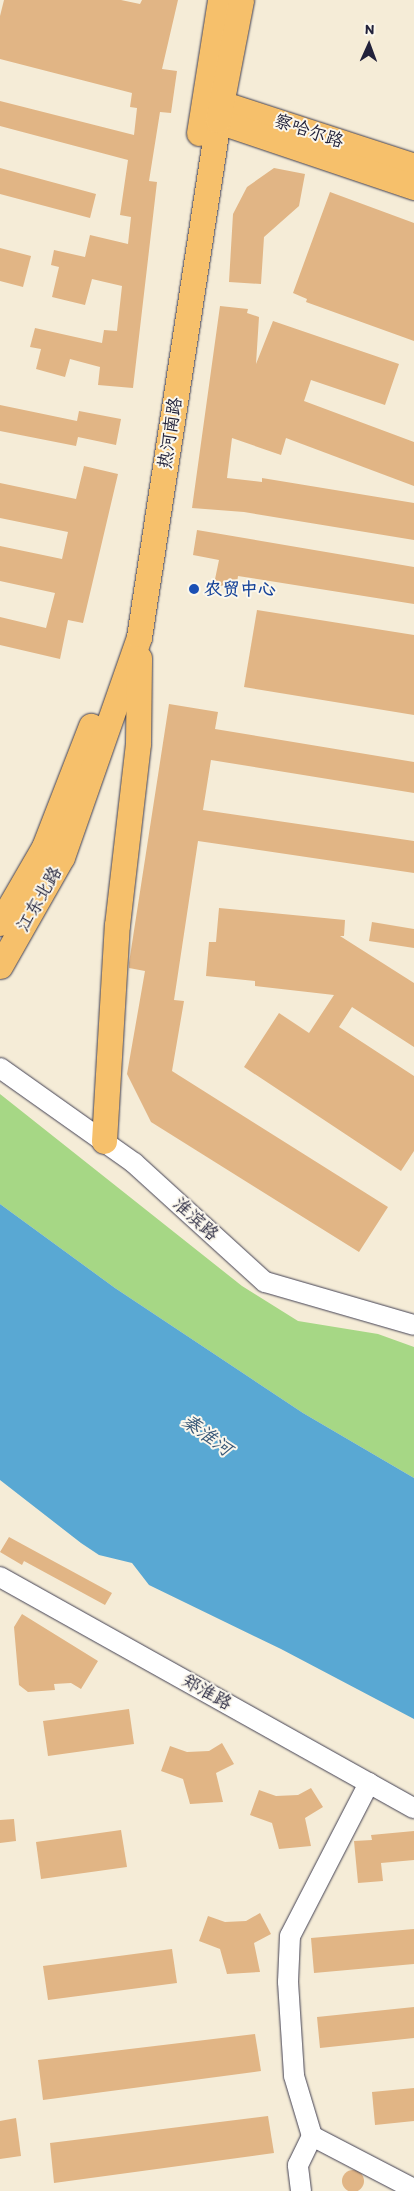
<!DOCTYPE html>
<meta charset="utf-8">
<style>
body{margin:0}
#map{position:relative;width:414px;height:2191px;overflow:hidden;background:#f5ecd7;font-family:Itim,"LXGW WenKai TC",sans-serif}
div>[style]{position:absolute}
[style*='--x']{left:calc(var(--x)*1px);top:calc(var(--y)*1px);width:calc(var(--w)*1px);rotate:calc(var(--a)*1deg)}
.green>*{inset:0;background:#a6d785}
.water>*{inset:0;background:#59a8d3}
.building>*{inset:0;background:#e1b585}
.round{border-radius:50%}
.roads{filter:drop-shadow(0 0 1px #424052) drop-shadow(0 0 1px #424052)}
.minor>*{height:20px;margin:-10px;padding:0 10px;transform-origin:10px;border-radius:10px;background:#fff}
.major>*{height:25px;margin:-12.5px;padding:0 12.5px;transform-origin:12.5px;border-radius:12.5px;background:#f6c06b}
.dots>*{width:14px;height:14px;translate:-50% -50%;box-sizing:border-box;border:2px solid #fbf7ec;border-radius:50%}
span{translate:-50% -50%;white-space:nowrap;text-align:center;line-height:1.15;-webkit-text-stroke:4px #fbf7ec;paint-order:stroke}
.street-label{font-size:18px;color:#22223b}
.transit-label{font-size:18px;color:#164399;font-weight:700}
.left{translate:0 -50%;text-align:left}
.water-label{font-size:19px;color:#385878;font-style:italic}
.north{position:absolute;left:344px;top:20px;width:50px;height:50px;-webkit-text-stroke:4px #fbf7ec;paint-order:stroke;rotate:2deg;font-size:14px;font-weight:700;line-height:20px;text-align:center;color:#22223b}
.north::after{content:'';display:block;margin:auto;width:18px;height:22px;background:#22223b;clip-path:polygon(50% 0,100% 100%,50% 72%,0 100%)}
</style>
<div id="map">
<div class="green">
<i style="clip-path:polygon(0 1094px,242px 1286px,298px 1321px,378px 1334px,414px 1347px,414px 1478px,303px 1413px,115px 1288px,0 1204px)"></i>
</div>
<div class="water">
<i style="clip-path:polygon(0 1204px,115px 1288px,303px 1413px,414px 1478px,414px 1719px,281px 1649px,149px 1585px,132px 1563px,99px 1555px,81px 1543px,0 1480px)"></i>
</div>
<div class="building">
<i style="clip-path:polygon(4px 0,121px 0,140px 4px,142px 0,178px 0,162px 69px,177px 71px,171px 113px,160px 112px,149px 181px,157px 182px,133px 388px,98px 385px,100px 367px,70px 359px,65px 377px,36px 369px,41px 349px,30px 347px,35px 328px,102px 343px,104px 330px,117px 331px,122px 286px,92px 279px,85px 305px,52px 297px,59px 267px,51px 265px,54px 250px,85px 257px,90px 235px,128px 244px,131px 217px,120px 215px,128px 160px,0 126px,0 101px,134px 135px,137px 108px,130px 107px,132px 93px,0 59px,0 16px)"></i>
<i style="clip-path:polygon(0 168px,96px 194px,90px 218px,0 194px)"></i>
<i style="clip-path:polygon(274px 168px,305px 174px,299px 206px,264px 237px,261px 284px,229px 282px,233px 214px,247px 187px)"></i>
<i style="clip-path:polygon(330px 192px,414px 223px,414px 341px,306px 302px,307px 299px,293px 293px)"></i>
<i style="clip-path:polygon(0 248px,31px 256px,23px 287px,0 281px)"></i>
<i style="clip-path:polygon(220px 306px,248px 309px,247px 313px,259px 317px,256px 364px,273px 321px,399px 364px,385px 405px,311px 380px,304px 401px,414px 442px,414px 486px,286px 438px,281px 455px,232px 438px,227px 478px,262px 482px,262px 478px,414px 503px,414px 540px,244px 512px,192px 508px)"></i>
<i style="clip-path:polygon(0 405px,77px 421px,79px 411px,121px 419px,116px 445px,78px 437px,76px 446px,0 431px)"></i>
<i style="clip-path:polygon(84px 466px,118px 474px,83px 623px,68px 620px,60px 659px,0 645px,0 617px,46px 628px,55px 593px,0 581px,0 546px,62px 559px,68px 532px,0 518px,0 483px,76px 499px)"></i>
<i style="clip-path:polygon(197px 530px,414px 567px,414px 604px,238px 576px,236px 589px,214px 584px,219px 560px,193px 555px)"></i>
<i style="clip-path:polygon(257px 610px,414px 635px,414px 715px,244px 687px)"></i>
<i style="clip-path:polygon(169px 704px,218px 712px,215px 729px,414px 762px,414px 793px,211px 760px,203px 810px,414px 841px,414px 873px,198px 841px,174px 1000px,184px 1001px,172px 1071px,388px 1207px,359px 1252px,151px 1122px,127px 1074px,145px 971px,129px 968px,129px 963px)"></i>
<i style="clip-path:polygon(219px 908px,345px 920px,344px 936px,340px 936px,414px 983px,414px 1047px,352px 1007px,339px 1027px,414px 1076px,414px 1151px,401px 1171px,244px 1067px,279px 1013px,309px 1033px,334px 995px,255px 986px,255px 981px,206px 976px,209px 942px,216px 942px)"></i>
<i style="clip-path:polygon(372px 922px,414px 929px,414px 948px,369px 941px)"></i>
<i style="clip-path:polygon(9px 1537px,112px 1593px,105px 1605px,24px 1561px,22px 1565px,0 1552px)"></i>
<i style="clip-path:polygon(22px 1614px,98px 1661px,81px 1689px,71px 1683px,54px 1684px,55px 1690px,28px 1692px,19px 1685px,14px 1627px)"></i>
<i style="clip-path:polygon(129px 1709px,134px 1744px,48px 1756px,43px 1721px)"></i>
<i style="clip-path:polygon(222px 1743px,234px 1764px,216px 1773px,223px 1802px,190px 1804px,183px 1779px,161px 1771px,170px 1746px,187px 1752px,209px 1751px)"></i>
<i style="clip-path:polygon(311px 1788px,323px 1807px,305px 1818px,311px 1846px,279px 1849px,272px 1823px,250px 1815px,259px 1790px,276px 1796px,298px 1795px)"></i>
<i style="clip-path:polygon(14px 1819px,16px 1841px,0 1843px,0 1820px)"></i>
<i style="clip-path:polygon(121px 1830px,127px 1867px,41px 1879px,36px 1842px)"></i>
<i style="clip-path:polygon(414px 1831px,414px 1860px,381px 1863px,383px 1881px,358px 1883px,354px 1841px,372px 1840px,371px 1835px)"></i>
<i style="clip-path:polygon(260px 1913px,271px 1934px,254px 1943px,260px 1972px,227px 1974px,220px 1949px,199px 1941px,208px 1916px,225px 1922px,246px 1921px)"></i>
<i style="clip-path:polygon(414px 1929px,414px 1964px,314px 1973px,311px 1938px)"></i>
<i style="clip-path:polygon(172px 1949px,177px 1983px,48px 2000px,43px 1966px)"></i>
<i style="clip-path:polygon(414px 2007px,414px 2038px,320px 2048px,317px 2017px)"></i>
<i style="clip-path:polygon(255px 2034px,261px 2071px,43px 2100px,38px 2060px)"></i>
<i style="clip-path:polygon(414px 2088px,414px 2121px,375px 2125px,372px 2092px)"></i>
<i style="clip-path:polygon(268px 2116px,274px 2153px,54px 2183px,50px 2143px)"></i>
<i style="clip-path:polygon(16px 2118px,21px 2156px,0 2159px,0 2121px)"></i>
<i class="round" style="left:342px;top:2170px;width:22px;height:22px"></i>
</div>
<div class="roads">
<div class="minor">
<i style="--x:0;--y:1068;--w:164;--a:35.3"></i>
<i style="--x:134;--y:1163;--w:177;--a:42.3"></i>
<i style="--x:265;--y:1282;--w:155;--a:16.1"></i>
<i style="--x:0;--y:1577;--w:474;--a:29.2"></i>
<i style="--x:369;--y:1783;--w:172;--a:117.3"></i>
<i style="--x:290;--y:1936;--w:46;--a:92.5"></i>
<i style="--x:288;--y:1982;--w:94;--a:86.3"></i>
<i style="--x:294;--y:2076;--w:63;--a:73.3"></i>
<i style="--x:312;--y:2136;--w:115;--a:27.5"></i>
<i style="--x:301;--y:2191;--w:26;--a:-97"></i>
<i style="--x:298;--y:2165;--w:32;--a:-64"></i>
</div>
<div class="major">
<i style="--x:205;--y:98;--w:220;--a:18"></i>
<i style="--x:203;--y:116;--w:223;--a:18.6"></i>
<i style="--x:199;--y:133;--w:135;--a:-81"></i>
<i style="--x:0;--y:923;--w:88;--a:-59.9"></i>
<i style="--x:44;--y:847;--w:130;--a:-68.8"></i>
<i style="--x:0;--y:966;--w:125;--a:-60.4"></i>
<i style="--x:62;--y:857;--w:233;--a:-70.7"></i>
<i style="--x:139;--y:637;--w:523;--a:-81.31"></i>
<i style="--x:218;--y:120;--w:122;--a:-79.1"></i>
<i style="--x:104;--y:1141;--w:216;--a:-86.6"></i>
<i style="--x:117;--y:925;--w:183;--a:-83.4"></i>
<i style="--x:138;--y:743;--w:85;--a:-89.3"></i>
</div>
</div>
<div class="dots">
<i style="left:194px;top:589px;background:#1a4fb4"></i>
</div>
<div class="street-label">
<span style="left:309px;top:131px;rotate:18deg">察哈尔路</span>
<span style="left:170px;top:433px;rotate:-81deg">热河南路</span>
<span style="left:39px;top:899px;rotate:-60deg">江东北路</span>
<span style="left:196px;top:1219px;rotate:42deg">淮滨路</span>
<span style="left:207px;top:1692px;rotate:29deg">郑淮路</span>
</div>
<div class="transit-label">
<span class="left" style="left:204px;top:589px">农贸中心</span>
</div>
<div class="water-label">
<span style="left:207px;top:1435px;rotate:36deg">秦淮河</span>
</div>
<div class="north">N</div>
</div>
